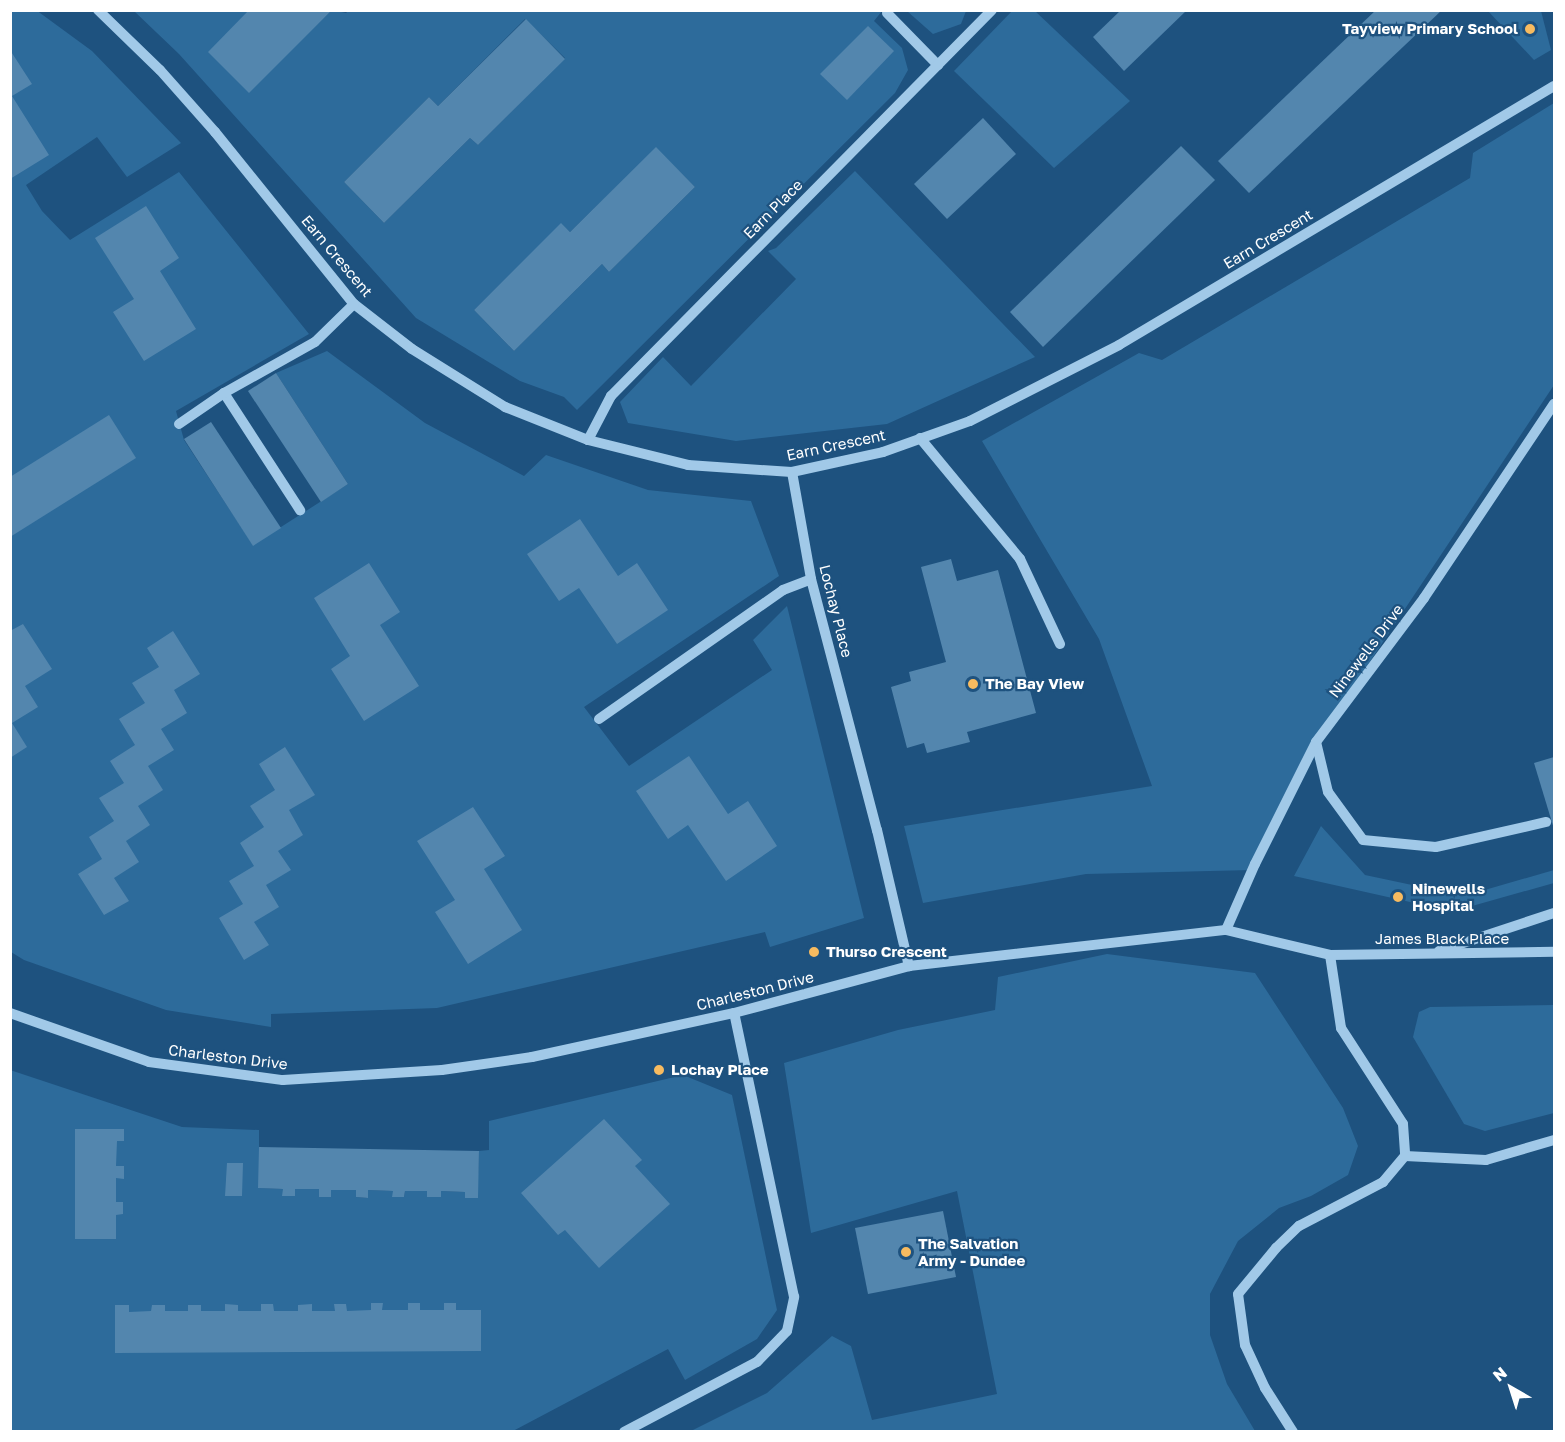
<!DOCTYPE html>
<style>
body{margin:0}
#map{position:relative;width:1565px;height:1442px;overflow:hidden;background:#1e527f;font-family:"Golos Text",sans-serif}
div>[style]{position:absolute}
[style*='--x']{left:calc(var(--x)*1px);top:calc(var(--y)*1px);width:calc(var(--w)*1px);rotate:calc(var(--a)*1deg)}
.green>*{inset:0;background:#2d6b9b}
.building>*{inset:0;background:#5386ae}
.minor>*{height:10px;margin:-5px;padding:0 5px;transform-origin:5px;border-radius:5px;background:#a1c9e8}
.dots>*{width:16px;height:16px;translate:-50% -50%;box-sizing:border-box;border:3px solid #1e527f;border-radius:50%}
span{translate:-50% -50%;white-space:nowrap;text-align:center;line-height:1.15;-webkit-text-stroke:4.5px #1e527f;paint-order:stroke}
.poi-label{font-size:15px;color:#fff;font-weight:700}
.right{translate:-100% -50%;text-align:right}
.left{translate:0 -50%;text-align:left}
.street-label{font-size:15px;color:#fff}
.frame{position:absolute;inset:0;border:12px solid #fff;pointer-events:none}
.north{position:absolute;left:1481px;top:1358px;width:60px;height:60px;-webkit-text-stroke:4px #1e527f;paint-order:stroke;rotate:321deg;font-size:16px;font-weight:700;line-height:24px;text-align:center;color:#fff}
.north::after{content:'';display:block;margin:auto;width:21px;height:27px;background:#fff;clip-path:polygon(50% 0,100% 100%,50% 72%,0 100%)}
</style>
<div id="map">
<div class="green">
<i style="clip-path:polygon(36px 10px,92px 51px,181px 143px,127px 177px,97px 137px,26px 185px,42px 211px,70px 240px,179px 172px,309px 334px,176px 411px,184px 440px,253px 545px,348px 484px,276px 373px,327px 351px,425px 423px,524px 476px,546px 455px,648px 490px,751px 501px,779px 576px,584px 707px,629px 766px,772px 670px,753px 640px,787px 606px,864px 918px,770px 947px,765px 932px,437px 1008px,271px 1014px,271px 1027px,166px 1010px,24px 960px,11px 952px,10px 11px)"></i>
<i style="clip-path:polygon(evenodd,332px 10px,346px 13px,349px 10px,882px 11px,874px 21px,902px 48px,908px 70px,895px 93px,577px 410px,564px 397px,520px 381px,416px 318px,179px 54px,134px 11px,249px 11px,294px 47px,332px 10px,525px 19px,565px 58px,478px 145px,470px 138px,384px 223px,344px 182px,429px 97px,438px 106px,525px 19px,332px 10px,656px 148px,695px 187px,609px 272px,602px 264px,514px 351px,474px 310px,561px 224px,570px 232px,656px 148px)"></i>
<i style="clip-path:polygon(1013px 10px,1035px 11px,1130px 101px,1054px 168px,954px 71px)"></i>
<i style="clip-path:polygon(907px 11px,966px 11px,961px 24px,933px 34px)"></i>
<i style="clip-path:polygon(1488px 11px,1541px 11px,1551px 50px,1534px 60px)"></i>
<i style="clip-path:polygon(1554px 103px,1554px 385px,1325px 729px,1251px 870px,1086px 874px,923px 903px,904px 826px,1152px 786px,1099px 639px,982px 441px,1139px 353px,1162px 360px,1470px 178px,1473px 153px)"></i>
<i style="clip-path:polygon(855px 171px,1035px 357px,887px 424px,736px 441px,628px 423px,620px 402px,663px 357px,691px 386px,796px 279px,768px 251px,776px 248px)"></i>
<i style="clip-path:polygon(1321px 826px,1365px 875px,1464px 896px,1554px 870px,1554px 883px,1465px 908px,1419px 904px,1294px 876px)"></i>
<i style="clip-path:polygon(1107px 954px,1255px 973px,1343px 1108px,1358px 1146px,1348px 1175px,1311px 1196px,1279px 1208px,1238px 1241px,1210px 1294px,1210px 1335px,1227px 1384px,1255px 1431px,691px 1431px,767px 1393px,832px 1336px,851px 1346px,872px 1420px,997px 1394px,957px 1191px,811px 1233px,784px 1063px,898px 1030px,995px 1010px,998px 977px)"></i>
<i style="clip-path:polygon(1554px 1005px,1554px 1113px,1485px 1131px,1464px 1124px,1413px 1037px,1419px 1012px,1430px 1007px)"></i>
<i style="clip-path:polygon(10px 1070px,182px 1127px,259px 1130px,259px 1188px,283px 1189px,283px 1196px,294px 1196px,295px 1189px,319px 1189px,319px 1197px,331px 1197px,331px 1190px,356px 1190px,356px 1197px,367px 1198px,368px 1190px,393px 1191px,393px 1197px,404px 1197px,405px 1191px,427px 1191px,428px 1197px,441px 1197px,441px 1191px,465px 1192px,465px 1198px,477px 1198px,479px 1151px,489px 1150px,489px 1121px,683px 1075px,732px 1095px,777px 1310px,757px 1339px,685px 1380px,668px 1349px,513px 1431px,11px 1431px)"></i>
</div>
<div class="building">
<i style="clip-path:polygon(249px 10px,332px 10px,249px 93px,208px 52px)"></i>
<i style="clip-path:polygon(1121px 10px,1187px 10px,1124px 71px,1093px 37px)"></i>
<i style="clip-path:polygon(1376px 10px,1442px 10px,1249px 193px,1218px 161px)"></i>
<i style="clip-path:polygon(526px 19px,565px 59px,478px 145px,470px 138px,384px 223px,344px 182px,429px 97px,438px 106px)"></i>
<i style="clip-path:polygon(868px 26px,894px 51px,847px 100px,820px 74px)"></i>
<i style="clip-path:polygon(10px 50px,32px 84px,12px 96px,49px 155px,10px 179px)"></i>
<i style="clip-path:polygon(983px 118px,1016px 154px,947px 219px,914px 184px)"></i>
<i style="clip-path:polygon(1181px 146px,1215px 180px,1043px 347px,1010px 312px)"></i>
<i style="clip-path:polygon(656px 147px,695px 187px,609px 272px,602px 264px,514px 351px,474px 310px,561px 223px,570px 232px)"></i>
<i style="clip-path:polygon(146px 206px,179px 258px,160px 271px,196px 329px,144px 361px,113px 312px,134px 299px,95px 238px)"></i>
<i style="clip-path:polygon(276px 373px,348px 484px,321px 502px,248px 391px)"></i>
<i style="clip-path:polygon(109px 415px,136px 458px,10px 537px,10px 477px)"></i>
<i style="clip-path:polygon(211px 422px,281px 528px,253px 546px,184px 439px)"></i>
<i style="clip-path:polygon(580px 519px,618px 576px,637px 563px,668px 610px,617px 644px,579px 588px,559px 601px,527px 554px)"></i>
<i style="clip-path:polygon(951px 559px,957px 581px,998px 570px,1036px 713px,967px 732px,970px 742px,927px 753px,924px 743px,907px 748px,891px 687px,911px 681px,909px 672px,946px 662px,921px 567px)"></i>
<i style="clip-path:polygon(369px 563px,400px 612px,380px 625px,419px 686px,364px 721px,331px 669px,350px 656px,314px 598px)"></i>
<i style="clip-path:polygon(23px 624px,52px 669px,25px 686px,38px 707px,12px 723px,27px 747px,10px 758px,10px 631px)"></i>
<i style="clip-path:polygon(173px 631px,200px 674px,174px 690px,187px 713px,161px 729px,174px 750px,148px 766px,163px 790px,138px 806px,150px 825px,126px 841px,139px 862px,114px 878px,129px 901px,104px 915px,78px 874px,102px 859px,89px 837px,114px 821px,99px 798px,124px 783px,110px 761px,135px 745px,119px 719px,145px 703px,132px 683px,159px 667px,147px 648px)"></i>
<i style="clip-path:polygon(285px 747px,315px 795px,289px 810px,303px 835px,278px 851px,291px 870px,266px 885px,279px 907px,254px 922px,269px 945px,244px 960px,219px 918px,243px 904px,229px 881px,254px 866px,240px 843px,264px 827px,250px 806px,275px 790px,259px 764px)"></i>
<i style="clip-path:polygon(689px 756px,728px 814px,748px 801px,777px 846px,726px 881px,688px 825px,668px 839px,636px 791px)"></i>
<i style="clip-path:polygon(1554px 757px,1554px 829px,1534px 763px)"></i>
<i style="clip-path:polygon(473px 807px,505px 856px,484px 869px,522px 930px,468px 964px,435px 912px,455px 900px,417px 841px)"></i>
<i style="clip-path:polygon(604px 1119px,642px 1160px,635px 1166px,670px 1204px,599px 1268px,565px 1230px,558px 1235px,521px 1193px)"></i>
<i style="clip-path:polygon(75px 1129px,124px 1129px,124px 1141px,117px 1141px,116px 1166px,124px 1166px,124px 1179px,116px 1178px,116px 1202px,123px 1202px,123px 1214px,116px 1215px,116px 1239px,75px 1239px)"></i>
<i style="clip-path:polygon(259px 1147px,479px 1151px,478px 1198px,465px 1198px,465px 1192px,441px 1191px,441px 1197px,427px 1197px,427px 1191px,405px 1191px,404px 1197px,392px 1197px,393px 1191px,368px 1190px,368px 1198px,356px 1197px,356px 1190px,331px 1190px,331px 1197px,319px 1197px,319px 1189px,295px 1189px,295px 1196px,282px 1196px,283px 1189px,258px 1188px)"></i>
<i style="clip-path:polygon(227px 1163px,243px 1163px,242px 1196px,225px 1196px)"></i>
<i style="clip-path:polygon(943px 1211px,956px 1277px,868px 1294px,855px 1228px)"></i>
<i style="clip-path:polygon(371px 1303px,383px 1303px,382px 1310px,408px 1310px,408px 1303px,420px 1303px,420px 1310px,444px 1310px,444px 1303px,456px 1303px,456px 1310px,481px 1310px,481px 1351px,115px 1353px,115px 1305px,129px 1305px,129px 1312px,151px 1311px,152px 1305px,165px 1305px,165px 1311px,188px 1311px,188px 1305px,201px 1305px,201px 1311px,225px 1311px,225px 1304px,238px 1305px,238px 1311px,261px 1311px,261px 1304px,273px 1304px,274px 1311px,298px 1311px,298px 1305px,312px 1304px,312px 1311px,335px 1311px,334px 1304px,346px 1304px,347px 1311px,371px 1310px)"></i>
</div>
<div class="minor">
<i style="--x:98;--y:10;--w:86;--a:44.1"></i>
<i style="--x:160;--y:70;--w:83;--a:48.4"></i>
<i style="--x:215;--y:132;--w:221;--a:51.1"></i>
<i style="--x:354;--y:304;--w:73;--a:37.8"></i>
<i style="--x:412;--y:349;--w:110;--a:31.9"></i>
<i style="--x:505;--y:407;--w:89;--a:21.7"></i>
<i style="--x:588;--y:440;--w:103;--a:14"></i>
<i style="--x:688;--y:465;--w:104;--a:3.9"></i>
<i style="--x:792;--y:472;--w:93;--a:-12.4"></i>
<i style="--x:883;--y:452;--w:92;--a:-19.6"></i>
<i style="--x:970;--y:421;--w:167;--a:-27"></i>
<i style="--x:1119;--y:345;--w:506;--a:-30.77"></i>
<i style="--x:887;--y:13;--w:73;--a:45.6"></i>
<i style="--x:224;--y:393;--w:140;--a:57"></i>
<i style="--x:179;--y:424;--w:55;--a:-34.6"></i>
<i style="--x:224;--y:393;--w:104;--a:-29.3"></i>
<i style="--x:315;--y:342;--w:54;--a:-44.3"></i>
<i style="--x:920;--y:438;--w:157;--a:50.4"></i>
<i style="--x:1020;--y:559;--w:94;--a:64.8"></i>
<i style="--x:588;--y:440;--w:50;--a:-62.4"></i>
<i style="--x:611;--y:396;--w:542;--a:-45.37"></i>
<i style="--x:792;--y:472;--w:109;--a:79.9"></i>
<i style="--x:811;--y:579;--w:260;--a:75.3"></i>
<i style="--x:877;--y:830;--w:140;--a:76.8"></i>
<i style="--x:599;--y:719;--w:225;--a:-35"></i>
<i style="--x:783;--y:590;--w:30;--a:-21"></i>
<i style="--x:1316;--y:742;--w:51;--a:76.5"></i>
<i style="--x:1328;--y:792;--w:59;--a:53.9"></i>
<i style="--x:1363;--y:840;--w:73;--a:5.5"></i>
<i style="--x:1436;--y:847;--w:113;--a:-12.8"></i>
<i style="--x:1226;--y:930;--w:72;--a:-66.3"></i>
<i style="--x:1255;--y:864;--w:136;--a:-63.4"></i>
<i style="--x:1316;--y:742;--w:180;--a:-53.1"></i>
<i style="--x:1424;--y:598;--w:234;--a:-56.2"></i>
<i style="--x:1439;--y:951;--w:121;--a:-18.3"></i>
<i style="--x:1330;--y:955;--w:74;--a:81.4"></i>
<i style="--x:1341;--y:1028;--w:114;--a:57.1"></i>
<i style="--x:1403;--y:1124;--w:32;--a:86"></i>
<i style="--x:10;--y:1013;--w:147;--a:19.4"></i>
<i style="--x:149;--y:1062;--w:135;--a:7.7"></i>
<i style="--x:283;--y:1080;--w:159;--a:-3.6"></i>
<i style="--x:442;--y:1070;--w:91;--a:-8.2"></i>
<i style="--x:532;--y:1057;--w:207;--a:-12.3"></i>
<i style="--x:734;--y:1013;--w:181;--a:-15"></i>
<i style="--x:909;--y:966;--w:319;--a:-6.5"></i>
<i style="--x:1226;--y:930;--w:107;--a:13.5"></i>
<i style="--x:1330;--y:955;--w:224;--a:-0.8"></i>
<i style="--x:1405;--y:1156;--w:81;--a:2.8"></i>
<i style="--x:1486;--y:1160;--w:71;--a:-16.4"></i>
<i style="--x:624;--y:1432;--w:150;--a:-27.8"></i>
<i style="--x:757;--y:1362;--w:43;--a:-45.9"></i>
<i style="--x:787;--y:1331;--w:35;--a:-78"></i>
<i style="--x:794;--y:1297;--w:290;--a:-101.9"></i>
<i style="--x:1293;--y:1432;--w:52;--a:-122.5"></i>
<i style="--x:1265;--y:1388;--w:47;--a:-114.9"></i>
<i style="--x:1245;--y:1345;--w:51;--a:-97.8"></i>
<i style="--x:1238;--y:1294;--w:60;--a:-50.4"></i>
<i style="--x:1276;--y:1248;--w:32;--a:-44"></i>
<i style="--x:1299;--y:1226;--w:95;--a:-27.6"></i>
<i style="--x:1383;--y:1182;--w:34;--a:-50"></i>
</div>
<div class="dots">
<i style="left:1530px;top:29px;background:#f7bb60"></i>
<i style="left:973px;top:684px;background:#f7bb60"></i>
<i style="left:1398px;top:897px;background:#f7bb60"></i>
<i style="left:814px;top:952px;background:#f7bb60"></i>
<i style="left:659px;top:1070px;background:#f7bb60"></i>
<i style="left:906px;top:1252px;background:#f7bb60"></i>
</div>
<div class="poi-label">
<span class="right" style="left:1518px;top:29px">Tayview Primary School</span>
<span class="left" style="left:985px;top:684px">The Bay View</span>
<span class="left" style="left:1412px;top:897px">Ninewells<br>Hospital</span>
<span class="left" style="left:826px;top:952px">Thurso Crescent</span>
<span class="left" style="left:671px;top:1070px">Lochay Place</span>
<span class="left" style="left:918px;top:1252px">The Salvation<br>Army - Dundee</span>
</div>
<div class="street-label">
<span style="left:773px;top:209px;rotate:-45deg">Earn Place</span>
<span style="left:1268px;top:239px;rotate:-31deg">Earn Crescent</span>
<span style="left:337px;top:256px;rotate:50deg">Earn Crescent</span>
<span style="left:836px;top:445px;rotate:-12deg">Earn Crescent</span>
<span style="left:836px;top:611px;rotate:76deg">Lochay Place</span>
<span style="left:1366px;top:651px;rotate:-53deg">Ninewells Drive</span>
<span style="left:1442px;top:939px">James Black Place</span>
<span style="left:755px;top:991px;rotate:-14deg">Charleston Drive</span>
<span style="left:228px;top:1057px;rotate:7deg">Charleston Drive</span>
</div>
<div class="frame"></div>
<div class="north">N</div>
</div>
